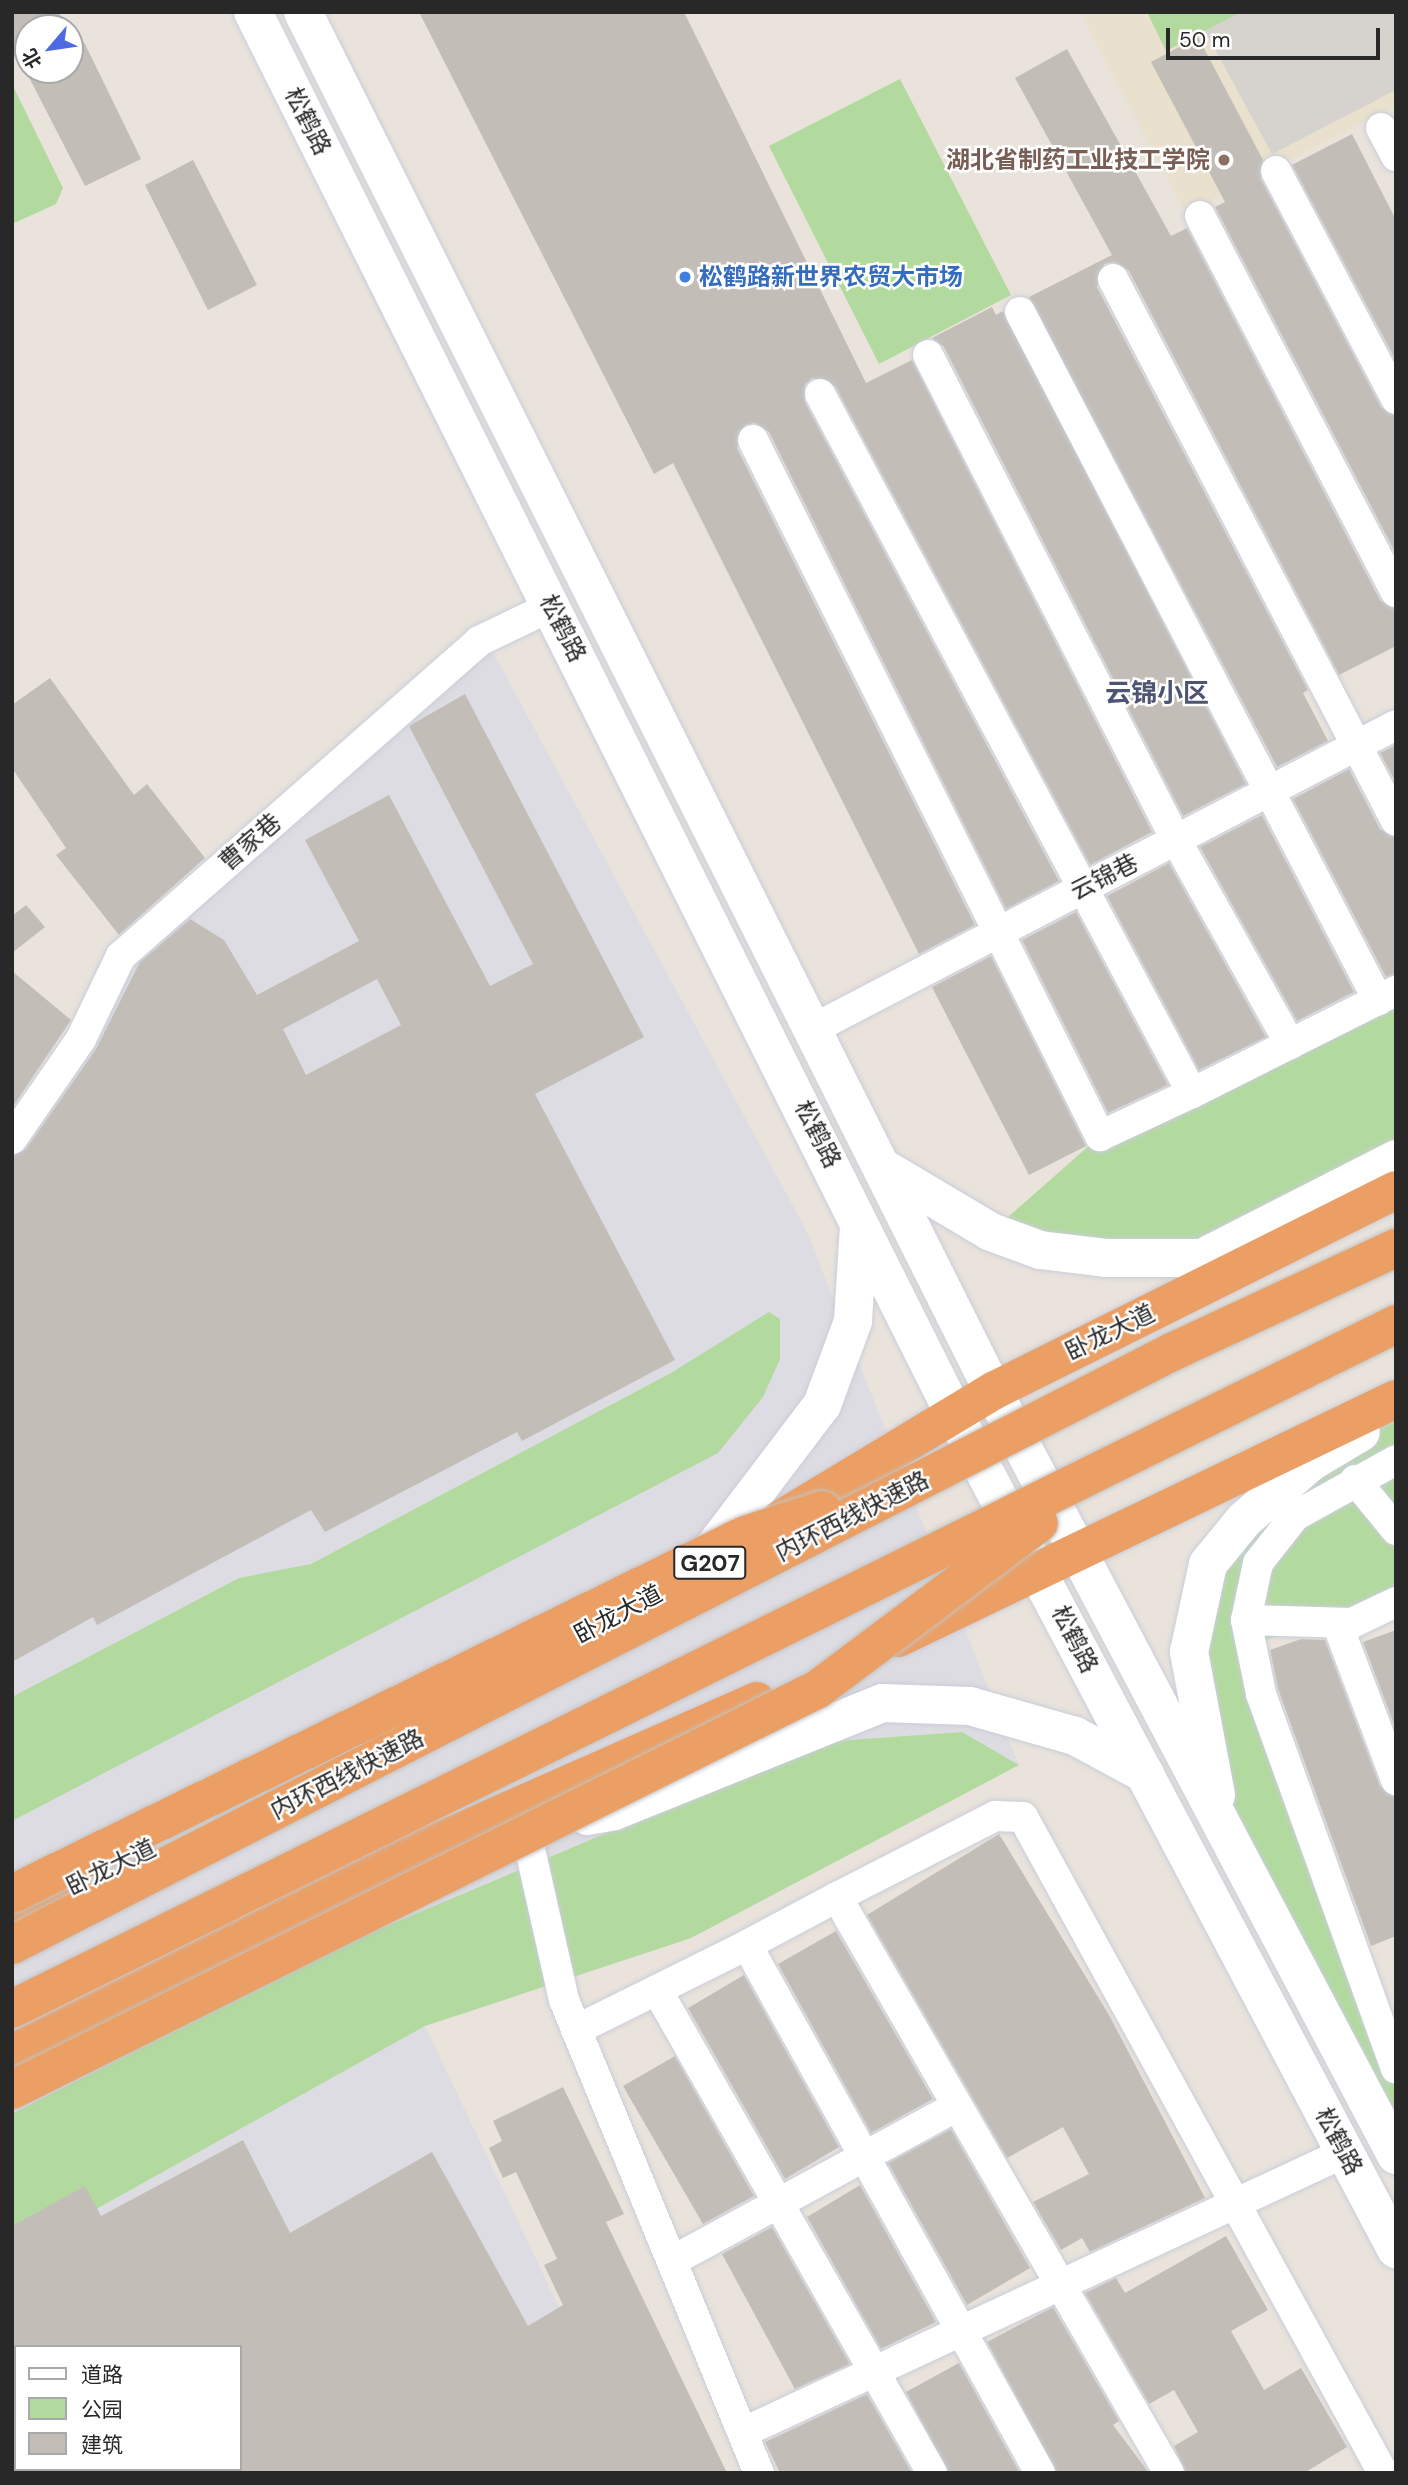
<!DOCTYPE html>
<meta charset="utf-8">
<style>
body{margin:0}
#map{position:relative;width:1408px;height:2485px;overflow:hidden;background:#e9e3dc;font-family:"DM Sans","Noto Sans SC",sans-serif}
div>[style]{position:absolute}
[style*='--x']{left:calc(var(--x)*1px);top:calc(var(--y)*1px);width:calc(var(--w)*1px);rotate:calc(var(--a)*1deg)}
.industrial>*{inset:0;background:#dddce2}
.education>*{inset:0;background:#e9e0cd}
.green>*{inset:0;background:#b2da9e}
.plaza>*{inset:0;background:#d6d2ce}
.building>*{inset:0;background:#c2bdb7}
.roads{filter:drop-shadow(0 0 2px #cacdd9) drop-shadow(0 0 2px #cacdd9)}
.street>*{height:30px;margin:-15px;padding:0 15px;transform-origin:15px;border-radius:15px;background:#fff}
.secondary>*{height:38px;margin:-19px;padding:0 19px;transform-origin:19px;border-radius:19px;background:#fff}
.highway>*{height:38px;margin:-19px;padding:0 19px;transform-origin:19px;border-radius:19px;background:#eb9f65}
.bridges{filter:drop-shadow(0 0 2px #c3c3c3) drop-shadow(0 0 2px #c3c3c3)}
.highway-bridge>*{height:38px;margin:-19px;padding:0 19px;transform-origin:19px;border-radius:19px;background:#eb9f65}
.dots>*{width:19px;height:19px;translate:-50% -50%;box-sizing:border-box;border:4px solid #fff;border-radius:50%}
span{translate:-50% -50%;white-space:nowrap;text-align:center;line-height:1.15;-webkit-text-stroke:5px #fff;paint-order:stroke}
.shield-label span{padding:2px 5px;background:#fff;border:2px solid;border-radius:5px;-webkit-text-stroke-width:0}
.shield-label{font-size:23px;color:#282828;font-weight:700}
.street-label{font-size:24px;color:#282828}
.education-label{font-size:24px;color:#785e54;font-weight:700}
.right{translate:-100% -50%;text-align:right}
.shop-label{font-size:24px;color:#366cbe;font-weight:700}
.left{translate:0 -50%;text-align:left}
.neighbourhood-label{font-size:26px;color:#4e5573;font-weight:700}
.frame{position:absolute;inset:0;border:14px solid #282828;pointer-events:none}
.legend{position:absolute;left:14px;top:2345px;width:228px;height:126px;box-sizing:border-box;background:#fff;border:2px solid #a9a9a9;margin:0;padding:9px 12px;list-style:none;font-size:21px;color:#282828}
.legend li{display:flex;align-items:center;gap:14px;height:35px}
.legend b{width:35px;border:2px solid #a9a9a9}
.north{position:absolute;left:14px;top:14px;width:70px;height:70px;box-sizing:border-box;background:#fff;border:2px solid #a9a9a9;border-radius:50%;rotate:241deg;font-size:19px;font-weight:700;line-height:28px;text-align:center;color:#282828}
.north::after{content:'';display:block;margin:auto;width:24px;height:32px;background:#4d6ae4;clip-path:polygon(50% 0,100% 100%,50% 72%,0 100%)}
.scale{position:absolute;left:1166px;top:28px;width:214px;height:32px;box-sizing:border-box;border:4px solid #282828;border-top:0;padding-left:9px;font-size:21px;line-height:24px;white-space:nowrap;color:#282828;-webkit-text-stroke:5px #fff;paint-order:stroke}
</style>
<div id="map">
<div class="industrial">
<i style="clip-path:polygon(evenodd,488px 643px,806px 1230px,1019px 1765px,691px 1938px,425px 2026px,638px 2473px,12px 2473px,12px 1148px,137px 962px,488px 643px,16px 2347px,240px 2347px,240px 2469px,16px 2469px,16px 2347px)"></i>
</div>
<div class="education">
<i style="clip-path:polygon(1080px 12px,1396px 12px,1396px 105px,1186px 214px)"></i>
</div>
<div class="green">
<i style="clip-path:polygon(1147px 12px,1242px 12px,1166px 51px)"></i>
<i style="clip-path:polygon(900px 79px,1011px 295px,879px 364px,769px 146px)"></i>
<i style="clip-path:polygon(12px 84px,63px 188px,56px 204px,12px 224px)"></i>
<i style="clip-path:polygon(1396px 991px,1396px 1159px,1202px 1258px,991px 1232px,1100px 1136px)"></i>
<i style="clip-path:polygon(769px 1312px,780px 1319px,780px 1359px,763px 1397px,718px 1453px,12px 1821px,12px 1697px,239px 1578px,311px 1564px,671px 1373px)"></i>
<i style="clip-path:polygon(1396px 1407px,1396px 1602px,1251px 1644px,1396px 2068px,1396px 2128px,1224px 1835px,1189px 1652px,1208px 1564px)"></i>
<i style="clip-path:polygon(962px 1732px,1019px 1765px,691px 1938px,425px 2026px,12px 2256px,12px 2114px,330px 1950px,822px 1742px)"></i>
</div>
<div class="plaza">
<i style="clip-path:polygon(1242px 12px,1396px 12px,1396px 90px,1272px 154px,1205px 31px)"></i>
</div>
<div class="building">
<i style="clip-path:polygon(evenodd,12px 12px,56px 12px,66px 19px,85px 44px,141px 159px,85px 186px,18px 56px,12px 57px,12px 12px,28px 28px,70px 28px,70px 70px,28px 70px,28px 28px)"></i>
<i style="clip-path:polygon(419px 12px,684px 12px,866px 383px,912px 360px,1152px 832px,1090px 865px,835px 386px,812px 378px,805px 385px,805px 402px,1059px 881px,1006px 909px,769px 432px,755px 423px,745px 425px,737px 448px,975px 925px,919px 954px,673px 463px,654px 474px)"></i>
<i style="clip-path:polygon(1198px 37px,1263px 160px,1261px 179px,1381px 407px,1396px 416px,1396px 554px,1215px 207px,1225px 202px,1151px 62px)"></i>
<i style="clip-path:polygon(1067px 49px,1171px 236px,1187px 228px,1380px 600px,1396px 609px,1396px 646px,1339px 675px,1129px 271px,1114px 262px,1104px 264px,1097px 287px,1308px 690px,1303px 693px,1328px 741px,1277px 767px,1029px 297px,1112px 255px,1015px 78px)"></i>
<i style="clip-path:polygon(1352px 134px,1396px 220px,1396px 361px,1292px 165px)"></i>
<i style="clip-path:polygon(193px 160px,257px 285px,208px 310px,145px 185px)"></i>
<i style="clip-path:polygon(992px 307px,996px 315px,1003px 311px,1246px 784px,1183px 816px,944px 347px,932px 338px)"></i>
<i style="clip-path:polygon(50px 678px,134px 795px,147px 784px,205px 858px,119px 935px,56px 855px,66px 848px,12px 768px,12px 705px)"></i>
<i style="clip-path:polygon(evenodd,465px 694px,644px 1037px,535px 1094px,675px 1360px,522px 1441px,517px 1432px,325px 1532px,311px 1510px,97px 1625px,93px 1617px,12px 1662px,12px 1156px,26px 1149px,96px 1049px,140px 962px,190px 919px,224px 940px,257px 995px,359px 941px,305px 840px,389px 795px,490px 986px,533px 964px,409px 726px,465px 694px,377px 979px,401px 1025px,306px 1075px,283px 1029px,377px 979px)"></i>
<i style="clip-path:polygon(1396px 745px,1396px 783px,1380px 753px)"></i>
<i style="clip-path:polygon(1349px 769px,1380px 829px,1396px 838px,1396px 974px,1386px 977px,1293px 799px)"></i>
<i style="clip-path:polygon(1262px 815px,1354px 992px,1297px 1021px,1200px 847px)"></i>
<i style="clip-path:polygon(1169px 863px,1266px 1037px,1199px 1070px,1107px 896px)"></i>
<i style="clip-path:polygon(26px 905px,45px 927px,12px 953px,12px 916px)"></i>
<i style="clip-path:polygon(1076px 912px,1168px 1085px,1108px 1113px,1022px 940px)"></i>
<i style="clip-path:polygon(991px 956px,1086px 1146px,1029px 1175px,932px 987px)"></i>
<i style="clip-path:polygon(12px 971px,71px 1020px,12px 1108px)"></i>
<i style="clip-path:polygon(1396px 1630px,1396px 1730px,1363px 1642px)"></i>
<i style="clip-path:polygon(1301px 1639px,1325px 1640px,1380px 1786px,1396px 1797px,1396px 1936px,1371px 1946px,1278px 1689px,1270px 1650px)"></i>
<i style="clip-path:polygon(999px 1834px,1109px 2015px,1205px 2198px,1090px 2252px,1082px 2238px,1061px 2250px,1033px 2202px,1089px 2174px,1063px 2127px,1007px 2158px,867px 1915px)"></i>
<i style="clip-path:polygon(836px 1931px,933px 2099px,871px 2133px,778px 1964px)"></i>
<i style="clip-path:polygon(744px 1975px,839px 2147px,785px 2179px,688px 2008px)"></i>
<i style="clip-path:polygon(675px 2056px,754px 2196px,703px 2224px,623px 2086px)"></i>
<i style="clip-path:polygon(563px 2087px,624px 2214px,606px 2222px,727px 2473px,240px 2473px,240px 2347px,12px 2347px,12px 2226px,85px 2186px,101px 2216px,243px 2140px,290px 2233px,432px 2152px,528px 2326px,563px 2305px,544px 2265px,557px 2259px,516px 2172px,503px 2178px,489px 2148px,502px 2141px,493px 2121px)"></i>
<i style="clip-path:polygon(951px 2129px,1030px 2268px,967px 2305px,888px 2163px)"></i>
<i style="clip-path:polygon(860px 2185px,936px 2322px,881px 2349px,807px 2217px)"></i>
<i style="clip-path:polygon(772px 2227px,850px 2364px,795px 2389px,722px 2254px)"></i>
<i style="clip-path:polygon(1226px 2236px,1268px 2310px,1231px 2331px,1264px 2390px,1301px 2368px,1347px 2447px,1304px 2473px,1186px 2473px,1174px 2446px,1198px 2432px,1174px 2390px,1149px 2404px,1085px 2293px,1116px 2278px,1125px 2293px)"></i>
<i style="clip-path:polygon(1053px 2307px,1119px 2421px,1113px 2425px,1149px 2473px,1057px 2473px,987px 2342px)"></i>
<i style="clip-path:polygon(959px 2363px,1020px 2473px,949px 2473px,906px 2392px)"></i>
<i style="clip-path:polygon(867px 2394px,912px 2473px,780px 2473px,765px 2442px)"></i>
</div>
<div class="roads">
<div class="street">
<i style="--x:1381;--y:128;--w:32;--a:62"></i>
<i style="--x:1276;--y:171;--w:258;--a:62.2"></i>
<i style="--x:1200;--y:216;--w:424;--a:62.5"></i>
<i style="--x:1113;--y:279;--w:611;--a:62.43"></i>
<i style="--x:1020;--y:312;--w:776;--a:62.51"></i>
<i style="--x:928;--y:355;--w:545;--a:62.92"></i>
<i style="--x:1176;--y:840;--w:234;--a:60.8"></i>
<i style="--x:820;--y:394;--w:792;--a:61.98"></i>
<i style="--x:1192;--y:1093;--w:228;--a:-26.6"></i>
<i style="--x:753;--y:440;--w:778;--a:63.5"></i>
<i style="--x:1100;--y:1136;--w:102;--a:-25.1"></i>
<i style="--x:813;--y:1029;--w:657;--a:-27.54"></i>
<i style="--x:12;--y:1139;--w:121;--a:-55.4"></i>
<i style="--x:81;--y:1039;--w:92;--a:-64.3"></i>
<i style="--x:121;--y:956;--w:477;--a:-41.3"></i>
<i style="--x:479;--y:641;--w:81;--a:-25.6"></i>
<i style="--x:1355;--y:1480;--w:65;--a:50.6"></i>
<i style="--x:1396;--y:1602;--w:49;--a:154.5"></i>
<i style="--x:1352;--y:1623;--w:106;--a:-178.4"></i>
<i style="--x:1246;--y:1620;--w:76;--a:78.5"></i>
<i style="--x:1261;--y:1694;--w:398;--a:70.2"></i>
<i style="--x:1246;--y:1620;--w:58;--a:-78.1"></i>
<i style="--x:1258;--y:1563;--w:60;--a:-51.8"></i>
<i style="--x:1295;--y:1516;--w:115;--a:-29"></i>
<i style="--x:1337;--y:1623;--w:168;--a:69.4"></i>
<i style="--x:525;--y:1827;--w:177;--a:77.3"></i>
<i style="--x:564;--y:2000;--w:512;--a:67.6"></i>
<i style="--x:837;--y:1897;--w:102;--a:151.9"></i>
<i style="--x:747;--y:1945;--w:604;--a:60.97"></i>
<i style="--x:657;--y:1990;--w:556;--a:60.34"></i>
<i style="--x:576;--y:2030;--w:191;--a:-26.4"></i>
<i style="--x:672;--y:2261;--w:324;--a:-28.5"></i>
<i style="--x:744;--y:2432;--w:664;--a:-24.94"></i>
<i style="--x:1169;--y:2473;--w:665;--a:-119.96"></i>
<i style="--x:837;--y:1897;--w:178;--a:-27.1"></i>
<i style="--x:995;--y:1816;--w:28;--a:2"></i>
<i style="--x:1023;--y:1817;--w:748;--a:61.24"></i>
</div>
<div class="secondary">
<i style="--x:253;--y:12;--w:1567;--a:63.43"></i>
<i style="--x:954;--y:1414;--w:945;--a:62.11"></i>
<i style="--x:303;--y:12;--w:1542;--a:63.42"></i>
<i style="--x:993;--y:1391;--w:864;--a:62.19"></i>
<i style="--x:885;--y:1169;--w:123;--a:30.7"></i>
<i style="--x:991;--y:1232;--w:52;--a:20.2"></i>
<i style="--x:1040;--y:1250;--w:66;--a:6.9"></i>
<i style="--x:1106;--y:1258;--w:96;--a:0"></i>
<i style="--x:1202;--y:1258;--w:218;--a:-27"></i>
<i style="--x:708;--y:1555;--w:188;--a:-52.8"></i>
<i style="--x:822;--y:1405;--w:90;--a:-69.7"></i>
<i style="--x:853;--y:1321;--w:96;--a:-86.4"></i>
<i style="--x:1216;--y:1795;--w:146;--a:-100.7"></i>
<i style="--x:1189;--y:1652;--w:90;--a:-77.8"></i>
<i style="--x:1208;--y:1564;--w:57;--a:-50.7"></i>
<i style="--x:1244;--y:1520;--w:89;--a:-40.9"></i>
<i style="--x:1311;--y:1462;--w:58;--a:-31"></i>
<i style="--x:587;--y:1816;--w:27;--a:-10"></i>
<i style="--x:614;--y:1811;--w:289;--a:-21.9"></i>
<i style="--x:882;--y:1703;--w:88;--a:2"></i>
<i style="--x:970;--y:1706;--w:109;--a:15.9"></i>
<i style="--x:1075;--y:1736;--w:80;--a:28.5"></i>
</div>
<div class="highway">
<i style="--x:781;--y:1519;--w:248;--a:-31.1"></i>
<i style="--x:993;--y:1391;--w:450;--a:-26.5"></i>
<i style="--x:898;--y:1638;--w:552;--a:-25.64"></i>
<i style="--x:12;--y:1915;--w:60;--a:-25.7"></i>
<i style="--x:12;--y:2053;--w:467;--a:-26.5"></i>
<i style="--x:430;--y:1845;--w:357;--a:-23.8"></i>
</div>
</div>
<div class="bridges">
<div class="highway-bridge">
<i style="--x:12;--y:1894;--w:816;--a:-26.09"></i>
<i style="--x:745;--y:1535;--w:81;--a:-18"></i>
<i style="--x:12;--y:1945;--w:1305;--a:-27.08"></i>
<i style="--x:1174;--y:1351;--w:245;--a:-24.9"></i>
<i style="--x:12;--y:2009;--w:1544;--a:-26.33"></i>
<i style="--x:12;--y:2090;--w:900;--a:-26.45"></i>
<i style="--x:818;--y:1689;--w:276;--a:-36.9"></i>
</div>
</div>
<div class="dots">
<i style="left:1224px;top:160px;background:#8d6e63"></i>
<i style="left:685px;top:277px;background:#3f7fe0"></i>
</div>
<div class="shield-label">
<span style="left:710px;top:1563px">G207</span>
</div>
<div class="street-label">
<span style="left:308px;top:121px;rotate:63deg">松鹤路</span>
<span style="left:563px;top:628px;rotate:63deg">松鹤路</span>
<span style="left:250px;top:842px;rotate:-41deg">曹家巷</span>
<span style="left:1104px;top:877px;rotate:-27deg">云锦巷</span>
<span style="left:818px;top:1134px;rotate:63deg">松鹤路</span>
<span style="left:1110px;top:1332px;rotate:-26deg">卧龙大道</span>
<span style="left:852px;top:1516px;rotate:-27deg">内环西线快速路</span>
<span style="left:618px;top:1614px;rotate:-28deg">卧龙大道</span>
<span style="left:1075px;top:1639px;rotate:63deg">松鹤路</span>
<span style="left:347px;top:1774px;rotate:-27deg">内环西线快速路</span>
<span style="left:111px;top:1867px;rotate:-26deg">卧龙大道</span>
<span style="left:1339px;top:2141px;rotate:62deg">松鹤路</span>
</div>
<div class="education-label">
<span class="right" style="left:1210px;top:160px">湖北省制药工业技工学院</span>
</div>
<div class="shop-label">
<span class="left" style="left:699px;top:277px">松鹤路新世界农贸大市场</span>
</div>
<div class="neighbourhood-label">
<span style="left:1157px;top:694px">云锦小区</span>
</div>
<div class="frame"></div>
<ul class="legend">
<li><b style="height:9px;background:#fff"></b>道路</li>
<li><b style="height:19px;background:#b2da9e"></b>公园</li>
<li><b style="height:19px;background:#c2bdb7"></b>建筑</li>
</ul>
<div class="north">北</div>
<div class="scale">50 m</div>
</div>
